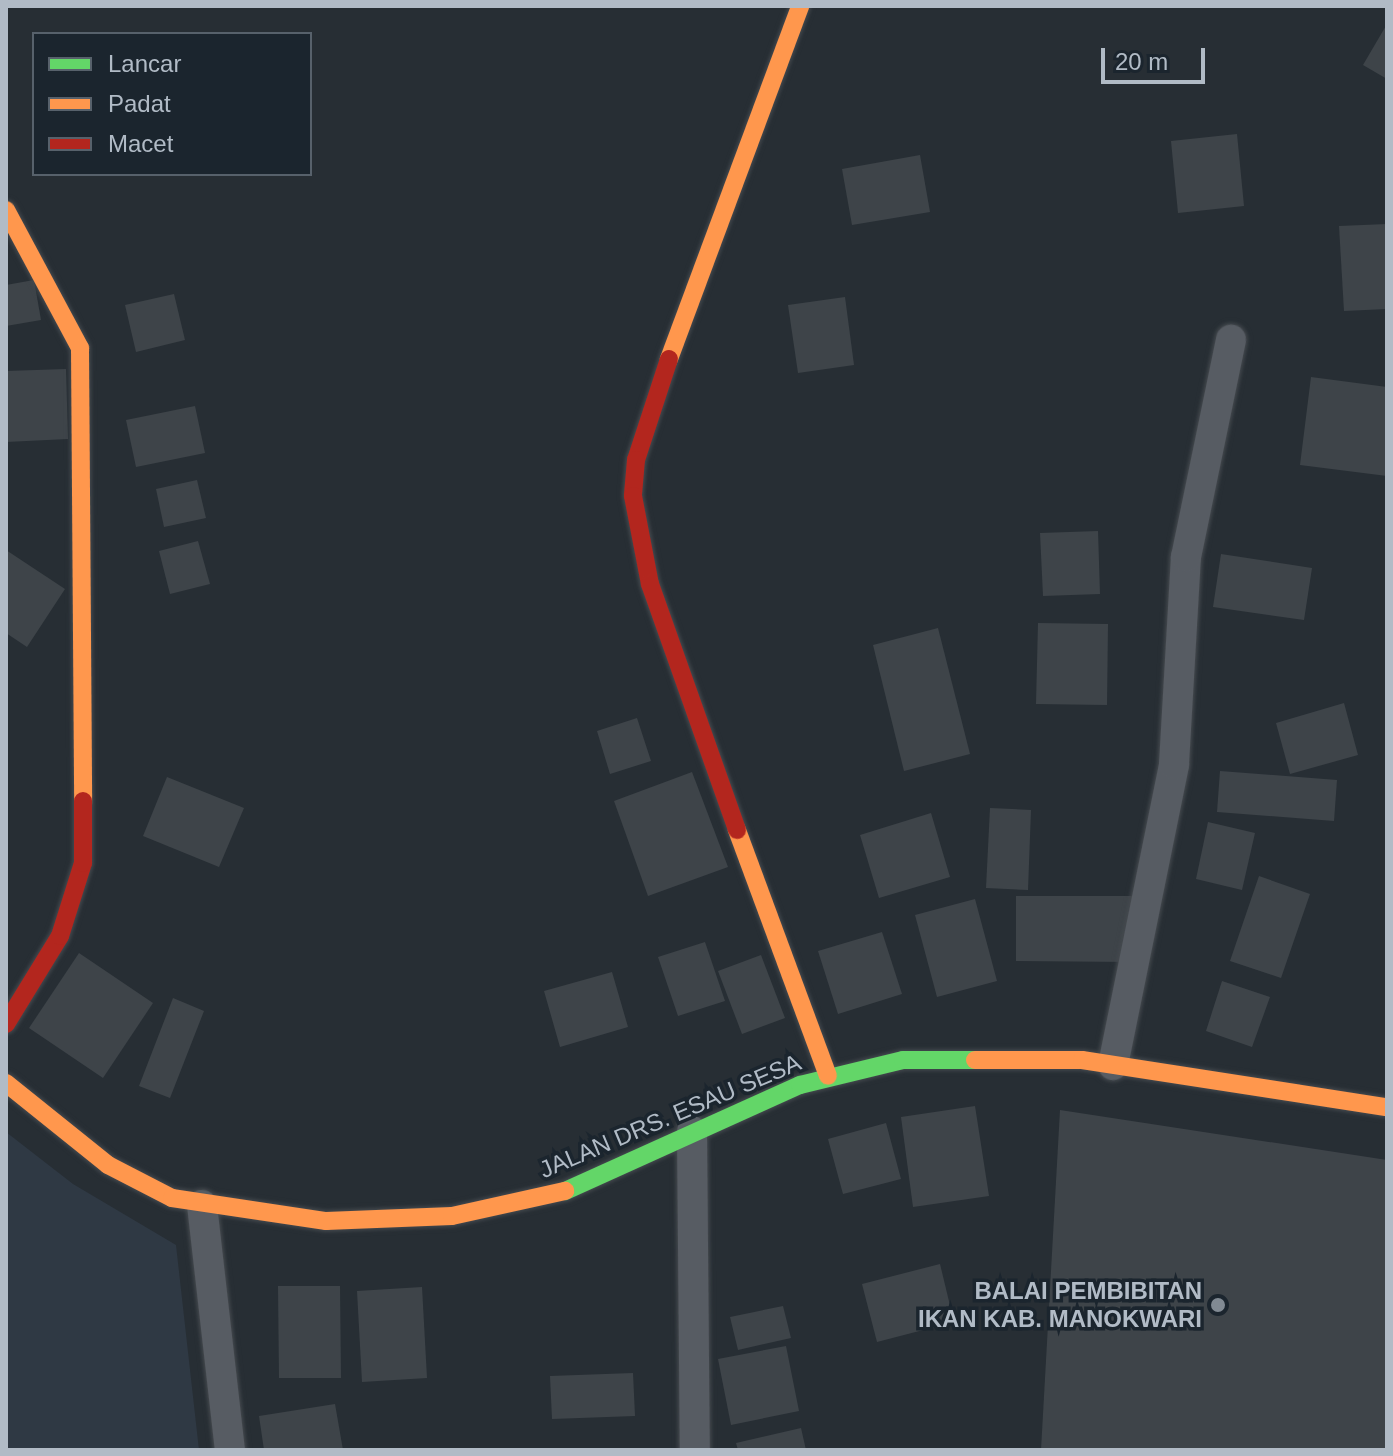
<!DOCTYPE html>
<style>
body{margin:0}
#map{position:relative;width:1393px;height:1456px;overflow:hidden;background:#272e34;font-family:Arial,sans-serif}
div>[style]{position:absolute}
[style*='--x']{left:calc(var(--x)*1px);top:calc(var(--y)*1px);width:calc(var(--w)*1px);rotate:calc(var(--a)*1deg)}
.airport>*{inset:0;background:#2f3944}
.building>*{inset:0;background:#3e4449}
.roads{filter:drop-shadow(0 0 2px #454a4f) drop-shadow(0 0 2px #454a4f)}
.street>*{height:30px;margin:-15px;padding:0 15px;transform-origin:15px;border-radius:15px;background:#575c63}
.fast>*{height:18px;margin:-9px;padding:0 9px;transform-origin:9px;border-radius:9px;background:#63d668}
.slow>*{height:18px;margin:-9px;padding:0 9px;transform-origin:9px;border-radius:9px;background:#ff974d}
.jam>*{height:18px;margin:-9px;padding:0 9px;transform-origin:9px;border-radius:9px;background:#b3261e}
.dots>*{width:22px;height:22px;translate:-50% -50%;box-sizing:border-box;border:4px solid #1b252e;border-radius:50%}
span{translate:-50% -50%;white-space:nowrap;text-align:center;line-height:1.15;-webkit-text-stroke:7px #1b252e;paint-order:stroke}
.street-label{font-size:24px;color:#b1bbc6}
.poi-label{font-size:24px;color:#b1bbc6;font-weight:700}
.right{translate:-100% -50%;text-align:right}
.frame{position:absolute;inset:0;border:8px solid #b1bbc6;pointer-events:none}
.legend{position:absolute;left:32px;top:32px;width:280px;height:144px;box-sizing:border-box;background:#1b252e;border:2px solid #57616b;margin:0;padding:10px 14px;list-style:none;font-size:24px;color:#b1bbc6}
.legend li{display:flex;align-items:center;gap:16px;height:40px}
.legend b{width:40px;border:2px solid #57616b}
.scale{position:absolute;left:1101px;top:48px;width:104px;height:36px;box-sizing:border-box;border:4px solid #b1bbc6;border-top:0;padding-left:10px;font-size:24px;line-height:28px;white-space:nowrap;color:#b1bbc6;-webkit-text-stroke:6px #1b252e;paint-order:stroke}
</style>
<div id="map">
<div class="airport">
<i style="clip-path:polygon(6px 1132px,73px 1184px,176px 1245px,199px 1450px,6px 1450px)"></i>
</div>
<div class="building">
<i style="clip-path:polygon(1387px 24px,1387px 79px,1363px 65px)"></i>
<i style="clip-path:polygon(1237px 134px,1244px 206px,1178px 213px,1171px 141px)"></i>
<i style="clip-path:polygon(920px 155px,930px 212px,852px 225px,842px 169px)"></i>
<i style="clip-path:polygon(1387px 224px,1387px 309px,1344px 311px,1339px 226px)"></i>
<i style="clip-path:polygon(34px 280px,41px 320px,6px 326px,6px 285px)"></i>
<i style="clip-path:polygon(174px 294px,185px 340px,136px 352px,125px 305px)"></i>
<i style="clip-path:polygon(845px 297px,854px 365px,798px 373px,788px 305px)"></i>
<i style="clip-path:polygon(66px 369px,68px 439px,6px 442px,6px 371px)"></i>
<i style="clip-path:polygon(1311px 377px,1387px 387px,1387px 476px,1300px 465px)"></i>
<i style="clip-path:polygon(195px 406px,205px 453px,136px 467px,126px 420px)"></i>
<i style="clip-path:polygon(197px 480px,206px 518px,164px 527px,156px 489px)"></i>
<i style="clip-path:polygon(1098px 531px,1100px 594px,1043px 596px,1040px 533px)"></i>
<i style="clip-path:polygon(198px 541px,210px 584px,170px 594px,159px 551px)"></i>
<i style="clip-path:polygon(6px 550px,65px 589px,27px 647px,6px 633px)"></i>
<i style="clip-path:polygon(1221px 554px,1312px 568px,1304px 620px,1213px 607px)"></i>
<i style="clip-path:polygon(1038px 623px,1108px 624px,1107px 705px,1036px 704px)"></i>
<i style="clip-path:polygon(938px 628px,970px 754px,904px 771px,873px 645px)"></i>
<i style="clip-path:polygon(1344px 703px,1358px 755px,1290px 774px,1276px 723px)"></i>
<i style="clip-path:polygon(637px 718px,651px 761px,610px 774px,597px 731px)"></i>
<i style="clip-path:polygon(1220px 771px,1337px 780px,1334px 821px,1217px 812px)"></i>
<i style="clip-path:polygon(692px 772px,728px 867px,648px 896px,614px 801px)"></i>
<i style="clip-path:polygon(167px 777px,244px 808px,219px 867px,143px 836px)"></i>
<i style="clip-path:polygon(990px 808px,1031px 810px,1028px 890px,986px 888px)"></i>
<i style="clip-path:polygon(931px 813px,950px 877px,879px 898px,860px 835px)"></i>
<i style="clip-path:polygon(1208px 822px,1255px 833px,1242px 890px,1196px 879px)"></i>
<i style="clip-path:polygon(1259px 876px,1310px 894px,1281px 978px,1230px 961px)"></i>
<i style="clip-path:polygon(1016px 896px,1132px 896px,1131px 962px,1016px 961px)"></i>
<i style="clip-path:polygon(975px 899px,997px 981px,937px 997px,915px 915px)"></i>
<i style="clip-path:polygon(882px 932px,902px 994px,838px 1014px,818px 951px)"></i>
<i style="clip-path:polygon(705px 942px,725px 1001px,678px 1016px,658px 957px)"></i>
<i style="clip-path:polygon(79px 953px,153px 1003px,103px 1078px,29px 1028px)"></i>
<i style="clip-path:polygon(761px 955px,785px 1018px,742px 1034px,718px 971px)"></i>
<i style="clip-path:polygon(612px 972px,628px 1027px,560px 1047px,544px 991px)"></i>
<i style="clip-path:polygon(1222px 981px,1270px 997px,1252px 1047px,1206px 1031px)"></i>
<i style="clip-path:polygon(173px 998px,204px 1011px,170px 1098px,139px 1086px)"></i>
<i style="clip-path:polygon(975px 1106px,989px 1196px,913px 1207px,901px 1117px)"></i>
<i style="clip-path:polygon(1060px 1110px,1387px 1160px,1387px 1450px,1041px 1450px)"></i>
<i style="clip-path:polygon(886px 1123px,901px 1179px,843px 1194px,828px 1139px)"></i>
<i style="clip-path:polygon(940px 1264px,954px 1322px,877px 1342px,862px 1284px)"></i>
<i style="clip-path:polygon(278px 1286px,340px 1286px,341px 1378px,279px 1378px)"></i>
<i style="clip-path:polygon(422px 1287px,427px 1378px,362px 1382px,357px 1291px)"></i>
<i style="clip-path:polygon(783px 1306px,791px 1338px,738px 1350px,730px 1317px)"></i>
<i style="clip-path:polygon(786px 1346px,799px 1411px,731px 1425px,718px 1359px)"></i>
<i style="clip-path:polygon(633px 1373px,635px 1416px,552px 1419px,550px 1376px)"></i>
<i style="clip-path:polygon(335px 1404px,343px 1450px,264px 1450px,259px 1416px)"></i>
<i style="clip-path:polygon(801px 1428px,806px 1450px,738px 1450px,736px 1443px)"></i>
</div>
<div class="roads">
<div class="street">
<i style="--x:1113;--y:1065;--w:307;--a:-78.5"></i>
<i style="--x:1174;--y:764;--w:207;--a:-86.7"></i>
<i style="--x:1186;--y:557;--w:222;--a:-78.3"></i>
<i style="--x:692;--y:1131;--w:319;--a:89.5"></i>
<i style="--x:202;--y:1205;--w:247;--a:83.5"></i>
</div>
<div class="fast">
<i style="--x:565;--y:1191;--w:258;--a:-24.3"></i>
<i style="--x:800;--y:1085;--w:106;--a:-13.6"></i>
<i style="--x:903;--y:1060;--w:72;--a:0"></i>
</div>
<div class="slow">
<i style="--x:6;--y:210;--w:157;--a:61.8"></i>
<i style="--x:80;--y:348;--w:453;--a:89.6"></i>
<i style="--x:669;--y:359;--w:377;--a:-69.6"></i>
<i style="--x:737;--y:830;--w:262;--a:69.7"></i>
<i style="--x:975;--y:1060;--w:107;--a:0"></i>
<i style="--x:1082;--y:1060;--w:309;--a:8.8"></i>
<i style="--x:6;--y:1083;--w:131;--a:38.8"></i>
<i style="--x:108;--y:1165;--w:72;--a:27.3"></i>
<i style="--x:172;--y:1198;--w:156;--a:8.5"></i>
<i style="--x:326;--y:1221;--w:126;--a:-2.3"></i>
<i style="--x:452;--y:1216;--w:116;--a:-12.5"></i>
</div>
<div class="jam">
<i style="--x:669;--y:359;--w:106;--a:108.1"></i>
<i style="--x:636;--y:460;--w:36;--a:95"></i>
<i style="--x:633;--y:496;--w:90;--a:79.1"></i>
<i style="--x:650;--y:584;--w:261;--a:70.5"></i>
<i style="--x:6;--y:1024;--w:103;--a:-58.5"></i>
<i style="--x:60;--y:936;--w:77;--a:-72.5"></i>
<i style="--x:83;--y:863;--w:62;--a:-90"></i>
</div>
</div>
<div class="dots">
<i style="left:1218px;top:1305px;background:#818a93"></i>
</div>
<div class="street-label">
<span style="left:670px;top:1116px;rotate:-23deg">JALAN DRS. ESAU SESA</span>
</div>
<div class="poi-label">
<span class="right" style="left:1202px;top:1305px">BALAI PEMBIBITAN<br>IKAN KAB. MANOKWARI</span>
</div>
<div class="frame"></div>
<ul class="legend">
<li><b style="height:10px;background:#63d668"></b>Lancar</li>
<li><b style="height:10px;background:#ff974d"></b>Padat</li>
<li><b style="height:10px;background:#b3261e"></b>Macet</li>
</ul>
<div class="scale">20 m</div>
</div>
